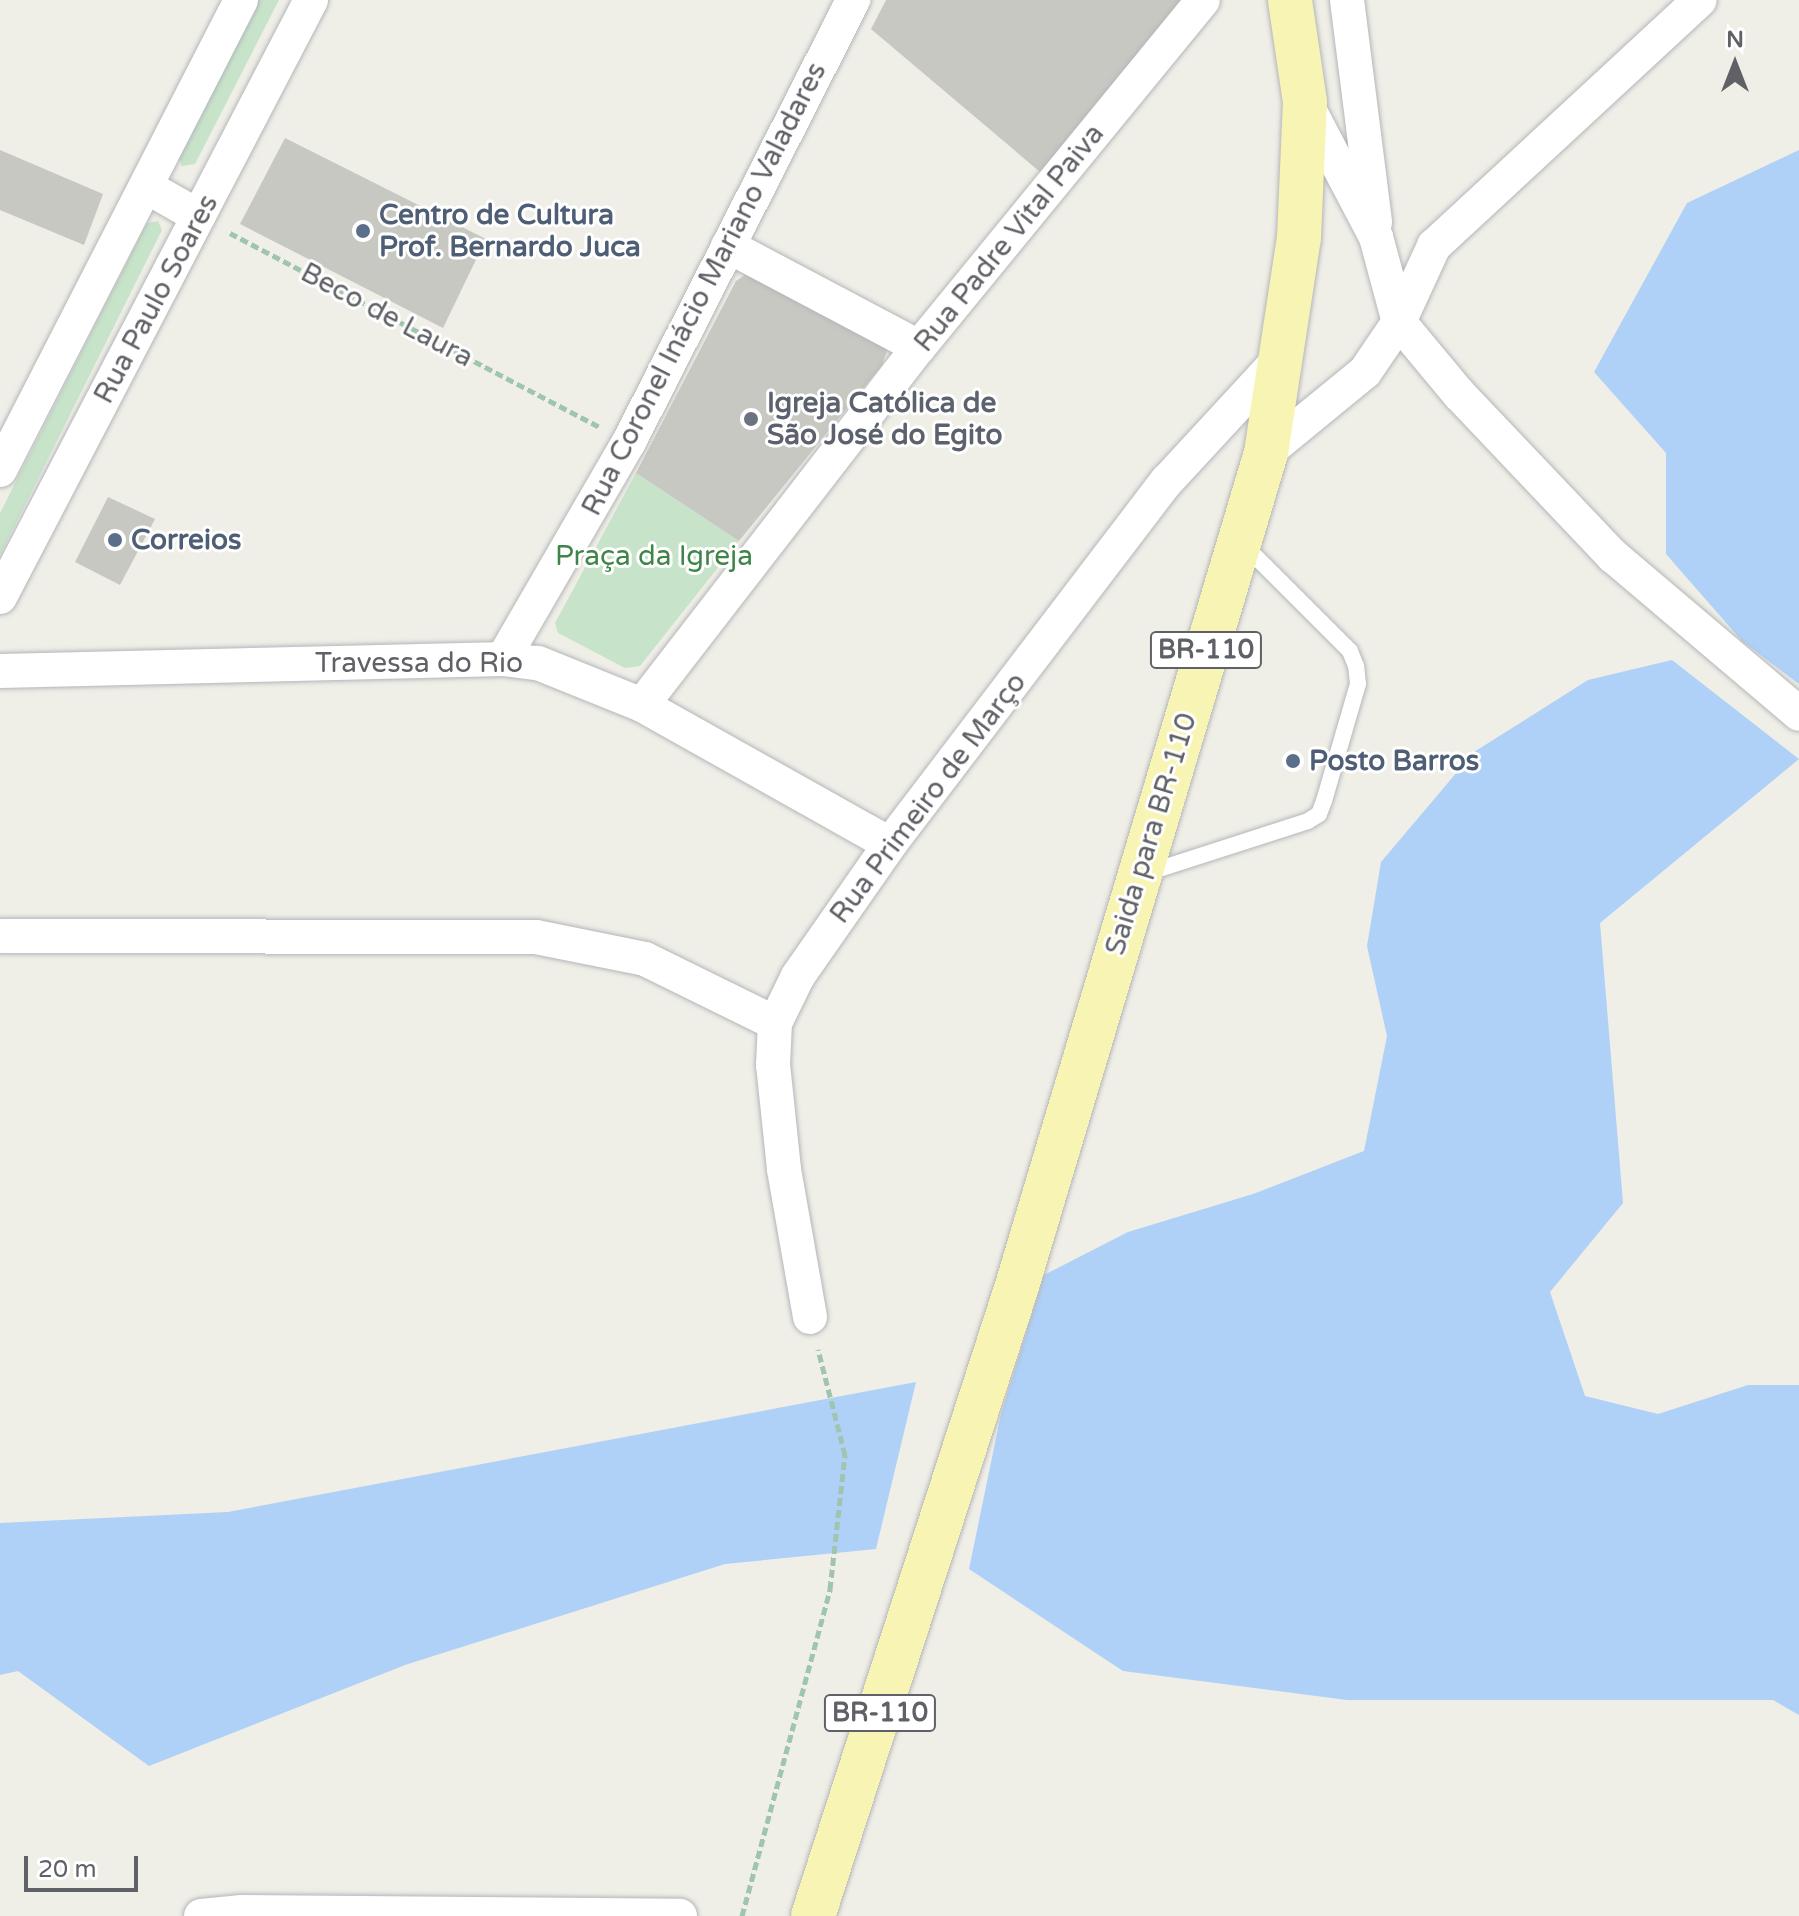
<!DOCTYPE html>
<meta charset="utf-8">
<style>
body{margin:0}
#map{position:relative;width:1799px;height:1916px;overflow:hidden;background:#efeee7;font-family:"Varela Round",sans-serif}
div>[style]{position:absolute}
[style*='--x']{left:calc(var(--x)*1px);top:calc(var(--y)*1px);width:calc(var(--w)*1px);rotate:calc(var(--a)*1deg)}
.green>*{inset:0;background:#c7e4ca}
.water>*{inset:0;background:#afd1f7}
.building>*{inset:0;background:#c8c8c2}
.path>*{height:5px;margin-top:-2.5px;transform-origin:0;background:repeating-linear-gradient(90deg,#a0c5ae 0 8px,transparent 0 12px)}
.roads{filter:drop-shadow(0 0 2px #b4b6ba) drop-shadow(0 0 2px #b4b6ba)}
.lane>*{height:16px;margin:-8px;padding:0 8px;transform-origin:8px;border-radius:8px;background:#fff}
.street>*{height:34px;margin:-17px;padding:0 17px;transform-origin:17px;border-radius:17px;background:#fff}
.primary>*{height:44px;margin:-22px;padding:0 22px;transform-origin:22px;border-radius:22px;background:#f8f4b4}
.dots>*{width:22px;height:22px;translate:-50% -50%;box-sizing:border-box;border:4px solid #fff;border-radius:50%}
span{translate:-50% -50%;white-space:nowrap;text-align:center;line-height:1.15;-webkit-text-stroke:6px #fff;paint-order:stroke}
.shield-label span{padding:2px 6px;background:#fff;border:2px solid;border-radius:6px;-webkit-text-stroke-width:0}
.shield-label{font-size:26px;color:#5f6166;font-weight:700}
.service-label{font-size:28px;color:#4e5e75;font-weight:700}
.left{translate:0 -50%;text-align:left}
.street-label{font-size:28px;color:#5f6166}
.worship-label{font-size:28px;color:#5b616d;font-weight:700}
.park-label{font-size:28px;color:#3f8549}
.north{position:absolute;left:1695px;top:24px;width:80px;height:80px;-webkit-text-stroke:6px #fff;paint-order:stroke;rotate:0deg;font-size:22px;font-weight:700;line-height:32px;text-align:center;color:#5f6166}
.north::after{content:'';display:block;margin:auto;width:28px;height:36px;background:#5f6166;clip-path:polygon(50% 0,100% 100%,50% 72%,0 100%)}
.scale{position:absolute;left:24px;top:1856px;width:114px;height:36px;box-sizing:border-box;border:4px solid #5f6166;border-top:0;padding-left:10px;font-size:24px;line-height:28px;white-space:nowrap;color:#5f6166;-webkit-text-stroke:6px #fff;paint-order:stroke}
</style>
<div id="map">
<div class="green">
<i style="clip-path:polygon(257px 0,279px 0,195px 164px,182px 166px,177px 155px)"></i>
<i style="clip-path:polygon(158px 221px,162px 230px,0 555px,0 513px,147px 223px)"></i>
<i style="clip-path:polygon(636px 473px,739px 541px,640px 666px,625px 668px,558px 633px,555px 623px)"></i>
</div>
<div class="water">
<i style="clip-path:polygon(1799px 150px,1799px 684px,1742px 641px,1666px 554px,1666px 453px,1594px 372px,1687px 203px)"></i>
<i style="clip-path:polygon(1672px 660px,1799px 759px,1600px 923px,1623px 1203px,1550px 1292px,1585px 1396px,1658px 1414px,1748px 1385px,1799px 1385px,1799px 1715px,1773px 1700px,1347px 1700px,1123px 1671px,969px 1569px,1001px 1414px,1044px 1275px,1128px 1232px,1253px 1194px,1364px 1151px,1387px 1036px,1367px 946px,1381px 862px,1474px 752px,1588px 680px)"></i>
<i style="clip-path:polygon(916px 1382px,876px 1549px,725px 1564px,405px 1665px,149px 1766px,18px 1671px,0 1675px,0 1523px,228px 1512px)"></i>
</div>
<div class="building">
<i style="clip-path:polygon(886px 0,1186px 0,1046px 177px,871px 29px)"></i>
<i style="clip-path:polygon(285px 138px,486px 239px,443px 328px,240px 224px)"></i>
<i style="clip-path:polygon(0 150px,103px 194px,84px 245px,0 210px)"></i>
<i style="clip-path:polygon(745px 275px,881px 339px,887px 351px,882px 365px,739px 541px,636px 473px,736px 281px)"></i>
<i style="clip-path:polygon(108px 497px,155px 519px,120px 585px,75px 562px)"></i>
</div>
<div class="path">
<i style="--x:230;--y:233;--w:418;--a:27.7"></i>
<i style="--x:742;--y:1916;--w:339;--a:-74.9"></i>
<i style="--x:830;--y:1589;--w:135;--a:-83.6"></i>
<i style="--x:845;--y:1455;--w:109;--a:-104.3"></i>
</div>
<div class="roads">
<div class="lane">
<i style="--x:1147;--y:873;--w:169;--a:-17.9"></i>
<i style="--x:1308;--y:821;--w:13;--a:-32"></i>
<i style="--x:1319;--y:814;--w:14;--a:-69"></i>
<i style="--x:1324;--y:801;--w:122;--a:-73.8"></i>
<i style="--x:1358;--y:684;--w:18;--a:-96"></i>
<i style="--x:1356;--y:666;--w:16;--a:-112"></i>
<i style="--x:1350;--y:651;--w:153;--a:-135"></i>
</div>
<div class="street">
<i style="--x:1347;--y:0;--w:224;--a:82.8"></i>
<i style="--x:1305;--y:102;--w:153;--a:62.3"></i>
<i style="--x:1376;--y:237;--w:88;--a:74.9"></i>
<i style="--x:1399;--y:322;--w:94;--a:50.2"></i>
<i style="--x:1459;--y:394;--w:224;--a:46.5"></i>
<i style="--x:1613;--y:556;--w:244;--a:40.3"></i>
<i style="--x:147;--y:187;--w:59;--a:29.6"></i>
<i style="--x:728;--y:246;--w:216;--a:27.9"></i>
<i style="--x:1266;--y:453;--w:128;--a:-39.3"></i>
<i style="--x:1365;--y:372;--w:60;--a:-55.8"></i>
<i style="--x:1399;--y:322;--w:84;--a:-65.3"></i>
<i style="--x:1434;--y:246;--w:362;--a:-42.8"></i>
<i style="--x:0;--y:470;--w:528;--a:-62.85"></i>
<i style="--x:0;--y:597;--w:673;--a:-62.48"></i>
<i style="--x:503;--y:659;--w:251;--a:-59.9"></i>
<i style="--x:629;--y:442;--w:496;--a:-63.1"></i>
<i style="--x:0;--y:671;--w:503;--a:-1.37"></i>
<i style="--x:503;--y:659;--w:35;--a:7"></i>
<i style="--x:538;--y:663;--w:112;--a:22"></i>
<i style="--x:642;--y:705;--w:284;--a:29.3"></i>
<i style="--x:642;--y:705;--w:453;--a:-52.3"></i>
<i style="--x:919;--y:347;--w:448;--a:-50.7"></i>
<i style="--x:0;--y:936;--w:536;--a:0.11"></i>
<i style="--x:536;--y:937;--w:111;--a:11.4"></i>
<i style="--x:645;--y:959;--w:145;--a:26.2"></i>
<i style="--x:810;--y:1317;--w:150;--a:-100"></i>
<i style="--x:784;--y:1169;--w:105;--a:-96"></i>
<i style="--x:773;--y:1065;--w:42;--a:-87.3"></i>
<i style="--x:775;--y:1023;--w:52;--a:-63.9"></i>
<i style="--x:798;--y:976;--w:161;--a:-55.1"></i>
<i style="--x:890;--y:844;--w:457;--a:-52.7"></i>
<i style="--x:1167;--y:481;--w:173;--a:-47.3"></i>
<i style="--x:201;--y:1916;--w:41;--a:-5.6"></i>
<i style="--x:242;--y:1912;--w:438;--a:0.5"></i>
</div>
<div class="primary">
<i style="--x:813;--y:1916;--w:662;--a:-72.06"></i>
<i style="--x:1017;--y:1286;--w:869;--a:-73.36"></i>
<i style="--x:1266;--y:453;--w:218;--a:-81.3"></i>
<i style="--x:1299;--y:238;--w:136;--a:-87.5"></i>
<i style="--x:1305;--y:102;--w:103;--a:-98.4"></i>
</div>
</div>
<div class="dots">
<i style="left:363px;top:231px;background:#5c6f8a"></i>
<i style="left:751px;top:419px;background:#6b7280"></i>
<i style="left:115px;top:540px;background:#5c6f8a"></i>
<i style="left:1293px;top:761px;background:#5c6f8a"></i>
</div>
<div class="shield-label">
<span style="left:1206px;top:650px">BR-110</span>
<span style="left:880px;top:1713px">BR-110</span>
</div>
<div class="service-label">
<span class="left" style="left:379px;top:231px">Centro de Cultura<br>Prof. Bernardo Juca</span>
<span class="left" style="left:131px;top:540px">Correios</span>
<span class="left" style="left:1309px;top:761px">Posto Barros</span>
</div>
<div class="street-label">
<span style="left:1009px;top:238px;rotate:-51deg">Rua Padre Vital Paiva</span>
<span style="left:704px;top:289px;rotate:-63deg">Rua Coronel Inácio Mariano Valadares</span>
<span style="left:156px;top:299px;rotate:-62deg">Rua Paulo Soares</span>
<span style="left:387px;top:315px;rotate:28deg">Beco de Laura</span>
<span style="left:419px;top:663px">Travessa do Rio</span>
<span style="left:928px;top:798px;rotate:-53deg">Rua Primeiro de Março</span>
<span style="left:1151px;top:834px;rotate:-73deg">Saida para BR-110</span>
</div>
<div class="worship-label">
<span class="left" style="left:767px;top:419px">Igreja Católica de<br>São José do Egito</span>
</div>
<div class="park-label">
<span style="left:654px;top:556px">Praça da Igreja</span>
</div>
<div class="north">N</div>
<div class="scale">20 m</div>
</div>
